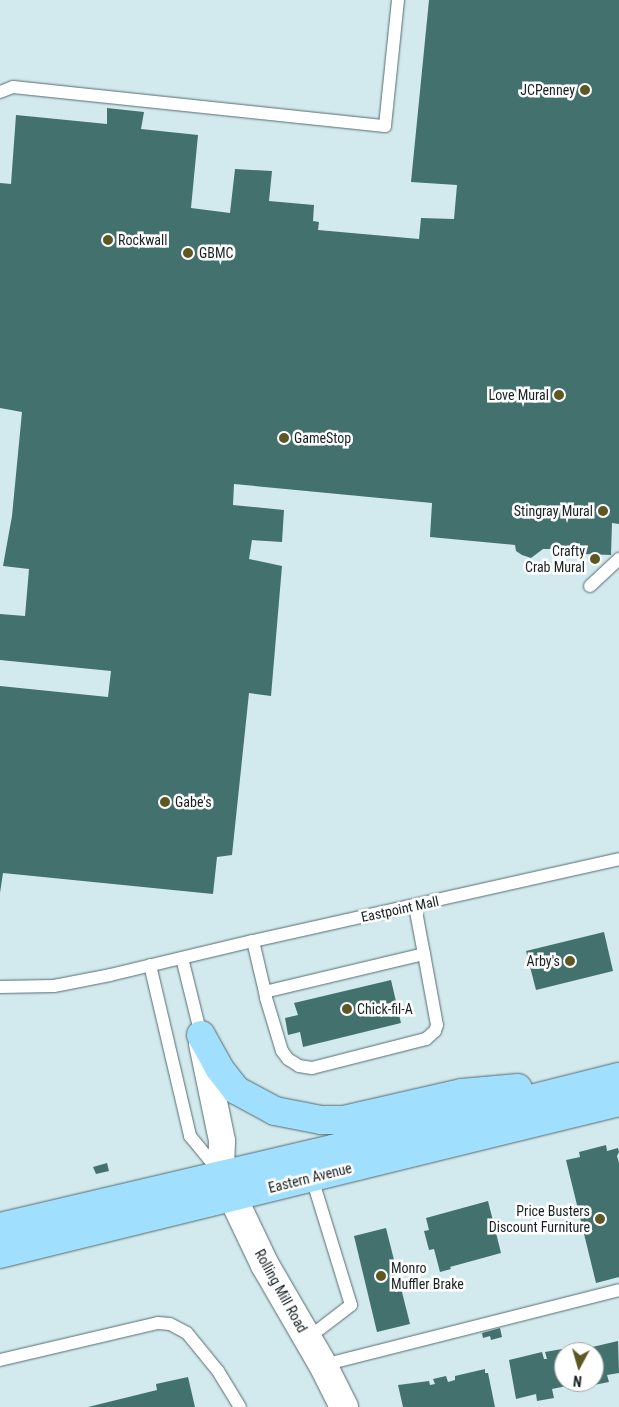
<!DOCTYPE html>
<style>
body{margin:0}
#map{position:relative;width:619px;height:1407px;overflow:hidden;background:#d2eaee;font-family:"Roboto Condensed",sans-serif}
div>[style]{position:absolute}
[style*='--x']{left:calc(var(--x)*1px);top:calc(var(--y)*1px);width:calc(var(--w)*1px);rotate:calc(var(--a)*1deg)}
.building>*{inset:0;background:#43716d}
.roads{filter:drop-shadow(0 0 1px #566c70) drop-shadow(0 0 1px #566c70)}
.lane>*{height:12px;margin:-6px;padding:0 6px;transform-origin:6px;border-radius:6px;background:#fff}
.street>*{height:26px;margin:-13px;padding:0 13px;transform-origin:13px;border-radius:13px;background:#fff}
.secondary>*{height:28px;margin:-14px;padding:0 14px;transform-origin:14px;border-radius:14px;background:#fff}
.primary>*{height:28px;margin:-14px;padding:0 14px;transform-origin:14px;border-radius:14px;background:#a0dffd}
.dots>*{width:14px;height:14px;translate:-50% -50%;box-sizing:border-box;border:2px solid #fff;border-radius:50%}
span{translate:-50% -50%;white-space:nowrap;text-align:center;line-height:1.15;-webkit-text-stroke:5px #fff;paint-order:stroke}
.poi-label{font-size:14px;color:#182123}
.right{translate:-100% -50%;text-align:right}
.left{translate:0 -50%;text-align:left}
.street-label{font-size:14px;color:#182123}
.north{position:absolute;left:554px;top:1342px;width:50px;height:50px;box-sizing:border-box;background:#fff;border:1px solid #a3a6a7;border-radius:50%;rotate:186deg;font-size:14px;font-weight:700;line-height:20px;text-align:center;color:#182123}
.north::after{content:'';display:block;margin:auto;width:18px;height:22px;background:#5d5724;clip-path:polygon(50% 0,100% 100%,50% 72%,0 100%)}
</style>
<div id="map">
<div class="building">
<i style="clip-path:polygon(429px 0,619px 0,619px 524px,612px 523px,611px 555px,557px 553px,557px 549px,543px 549px,531px 558px,522px 555px,516px 551px,515px 545px,430px 537px,432px 503px,234px 484px,233px 505px,284px 510px,282px 542px,252px 540px,249px 559px,282px 566px,271px 696px,249px 693px,232px 855px,217px 857px,213px 894px,3px 873px,0 893px,0 686px,108px 697px,111px 671px,0 660px,0 614px,25px 616px,29px 569px,3px 566px,12px 516px,22px 412px,0 408px,0 183px,11px 184px,16px 115px,107px 124px,107px 108px,144px 112px,141px 129px,198px 135px,191px 208px,230px 213px,235px 169px,272px 171px,269px 201px,314px 205px,313px 221px,319px 222px,318px 230px,419px 239px,421px 218px,454px 219px,457px 185px,411px 182px)"></i>
<i style="clip-path:polygon(604px 932px,613px 971px,536px 990px,526px 951px)"></i>
<i style="clip-path:polygon(391px 980px,401px 1023px,303px 1047px,300px 1032px,288px 1035px,285px 1018px,298px 1015px,294px 1003px)"></i>
<i style="clip-path:polygon(606px 1145px,607px 1151px,618px 1148px,619px 1152px,617px 1156px,619px 1163px,619px 1277px,596px 1283px,566px 1160px,580px 1157px,579px 1152px)"></i>
<i style="clip-path:polygon(107px 1163px,109px 1171px,96px 1174px,93px 1167px)"></i>
<i style="clip-path:polygon(488px 1201px,501px 1253px,450px 1267px,451px 1269px,440px 1272px,434px 1249px,429px 1250px,424px 1231px,429px 1230px,426px 1218px)"></i>
<i style="clip-path:polygon(386px 1228px,410px 1324px,377px 1332px,354px 1236px)"></i>
<i style="clip-path:polygon(500px 1328px,502px 1337px,491px 1340px,490px 1336px,483px 1338px,482px 1333px)"></i>
<i style="clip-path:polygon(618px 1341px,619px 1373px,607px 1375px,609px 1382px,594px 1385px,594px 1352px,575px 1351px)"></i>
<i style="clip-path:polygon(562px 1349px,564px 1382px,581px 1383px,552px 1389px,554px 1398px,537px 1401px,536px 1394px,516px 1399px,509px 1360px,542px 1352px,544px 1359px,547px 1359px,545px 1352px)"></i>
<i style="clip-path:polygon(485px 1369px,485px 1373px,488px 1373px,495px 1407px,403px 1407px,398px 1385px,429px 1381px,430px 1385px,435px 1384px,433px 1379px,446px 1376px,448px 1382px,455px 1380px,455px 1376px)"></i>
<i style="clip-path:polygon(188px 1377px,195px 1407px,88px 1407px,157px 1390px,156px 1384px)"></i>
</div>
<div class="roads">
<div class="lane">
<i style="--x:0;--y:92;--w:14;--a:-21"></i>
<i style="--x:13;--y:87;--w:374;--a:6"></i>
<i style="--x:385;--y:126;--w:127;--a:-84.1"></i>
<i style="--x:590;--y:586;--w:40;--a:-43"></i>
<i style="--x:415;--y:906;--w:49;--a:79.4"></i>
<i style="--x:253;--y:941;--w:52;--a:76.8"></i>
<i style="--x:265;--y:992;--w:6;--a:81"></i>
<i style="--x:266;--y:998;--w:55;--a:73.2"></i>
<i style="--x:282;--y:1051;--w:10;--a:53"></i>
<i style="--x:288;--y:1059;--w:13;--a:32"></i>
<i style="--x:299;--y:1066;--w:13;--a:9"></i>
<i style="--x:312;--y:1068;--w:118;--a:-14.3"></i>
<i style="--x:426;--y:1039;--w:12;--a:-42"></i>
<i style="--x:435;--y:1031;--w:6;--a:-72"></i>
<i style="--x:437;--y:1025;--w:72;--a:-100.4"></i>
<i style="--x:424;--y:954;--w:163;--a:166.6"></i>
<i style="--x:182;--y:958;--w:79;--a:76.1"></i>
<i style="--x:150;--y:965;--w:176;--a:76.8"></i>
<i style="--x:190;--y:1136;--w:44;--a:50.5"></i>
<i style="--x:0;--y:987;--w:54;--a:-1.1"></i>
<i style="--x:54;--y:986;--w:57;--a:-11.1"></i>
<i style="--x:110;--y:975;--w:147;--a:-13.4"></i>
<i style="--x:253;--y:941;--w:375;--a:-12.6"></i>
<i style="--x:308;--y:1338;--w:54;--a:-37.5"></i>
<i style="--x:351;--y:1305;--w:133;--a:-107.1"></i>
<i style="--x:0;--y:1360;--w:162;--a:-13.2"></i>
<i style="--x:158;--y:1323;--w:12;--a:5"></i>
<i style="--x:170;--y:1324;--w:19;--a:28"></i>
<i style="--x:187;--y:1333;--w:49;--a:50.8"></i>
<i style="--x:218;--y:1371;--w:42;--a:58.6"></i>
<i style="--x:323;--y:1365;--w:305;--a:-14.2"></i>
</div>
<div class="street">
<i style="--x:202;--y:1044;--w:99;--a:78.3"></i>
<i style="--x:222;--y:1141;--w:32;--a:92"></i>
</div>
<div class="secondary">
<i style="--x:223;--y:1177;--w:98;--a:64.5"></i>
<i style="--x:265;--y:1265;--w:116;--a:59.9"></i>
<i style="--x:323;--y:1365;--w:47;--a:63.4"></i>
</div>
<div class="primary">
<i style="--x:201;--y:1035;--w:38;--a:61"></i>
<i style="--x:219;--y:1068;--w:28;--a:52"></i>
<i style="--x:236;--y:1090;--w:44;--a:28.3"></i>
<i style="--x:275;--y:1111;--w:47;--a:11.1"></i>
<i style="--x:321;--y:1120;--w:23;--a:0"></i>
<i style="--x:344;--y:1120;--w:121;--a:-12.9"></i>
<i style="--x:462;--y:1093;--w:56;--a:-5.1"></i>
<i style="--x:0;--y:1227;--w:341;--a:-13.2"></i>
<i style="--x:332;--y:1149;--w:296;--a:-14.1"></i>
<i style="--x:0;--y:1254;--w:637;--a:-13.8"></i>
</div>
</div>
<div class="dots">
<i style="left:585px;top:90px;background:#5d5724"></i>
<i style="left:108px;top:240px;background:#5d5724"></i>
<i style="left:188px;top:253px;background:#5d5724"></i>
<i style="left:559px;top:395px;background:#5d5724"></i>
<i style="left:284px;top:438px;background:#5d5724"></i>
<i style="left:603px;top:511px;background:#5d5724"></i>
<i style="left:595px;top:559px;background:#5d5724"></i>
<i style="left:165px;top:802px;background:#5d5724"></i>
<i style="left:570px;top:961px;background:#5d5724"></i>
<i style="left:347px;top:1009px;background:#5d5724"></i>
<i style="left:600px;top:1219px;background:#5d5724"></i>
<i style="left:381px;top:1276px;background:#5d5724"></i>
</div>
<div class="poi-label">
<span class="right" style="left:575px;top:90px">JCPenney</span>
<span class="left" style="left:118px;top:240px">Rockwall</span>
<span class="left" style="left:199px;top:253px">GBMC</span>
<span class="right" style="left:549px;top:395px">Love Mural</span>
<span class="left" style="left:294px;top:438px">GameStop</span>
<span class="right" style="left:593px;top:511px">Stingray Mural</span>
<span class="right" style="left:585px;top:559px">Crafty<br>Crab Mural</span>
<span class="left" style="left:175px;top:802px">Gabe's</span>
<span class="right" style="left:560px;top:961px">Arby's</span>
<span class="left" style="left:357px;top:1009px">Chick-fil-A</span>
<span class="right" style="left:590px;top:1219px">Price Busters<br>Discount Furniture</span>
<span class="left" style="left:391px;top:1276px">Monro<br>Muffler Brake</span>
</div>
<div class="street-label">
<span style="left:400px;top:909px;rotate:-12deg">Eastpoint Mall</span>
<span style="left:310px;top:1178px;rotate:-14deg">Eastern Avenue</span>
<span style="left:281px;top:1291px;rotate:61deg">Rolling Mill Road</span>
</div>
<div class="north">N</div>
</div>
